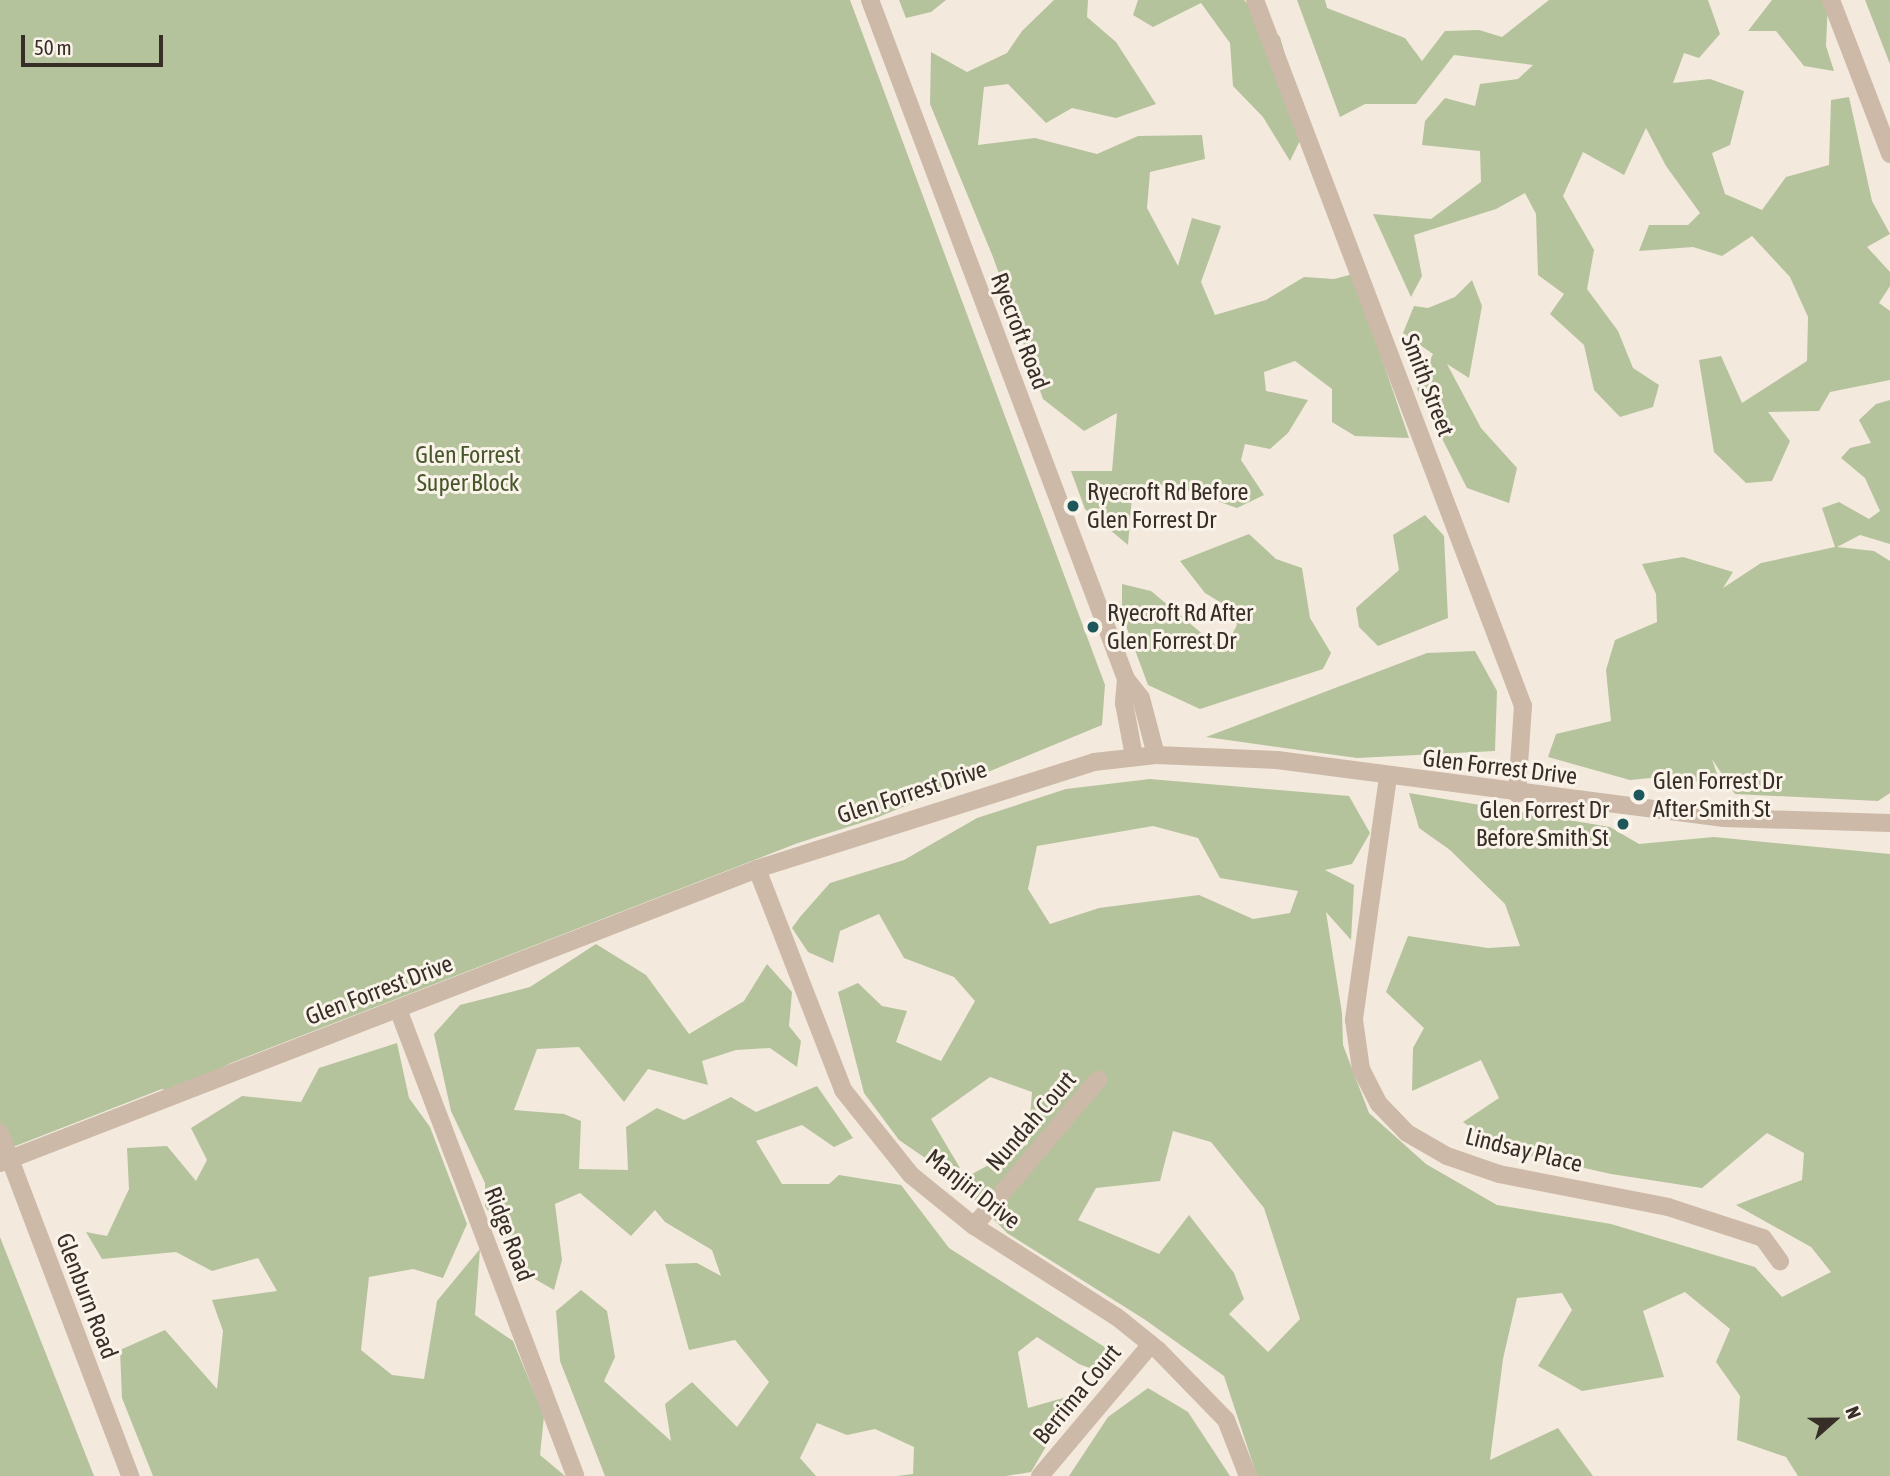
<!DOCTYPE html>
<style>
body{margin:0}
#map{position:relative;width:1890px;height:1476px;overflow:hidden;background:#f3e9dd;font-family:"Asap Condensed",sans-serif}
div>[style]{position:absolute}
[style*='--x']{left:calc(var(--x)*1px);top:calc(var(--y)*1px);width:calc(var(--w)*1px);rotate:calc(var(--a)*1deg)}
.green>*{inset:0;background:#b5c39c}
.minor>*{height:18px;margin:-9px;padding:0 9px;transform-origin:9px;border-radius:9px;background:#ccb9a8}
.dots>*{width:19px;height:19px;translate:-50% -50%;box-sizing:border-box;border:4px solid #faf3e9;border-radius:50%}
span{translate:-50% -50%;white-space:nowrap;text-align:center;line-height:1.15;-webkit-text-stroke:6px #faf3e9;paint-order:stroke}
.street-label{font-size:24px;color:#382e28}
.park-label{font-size:24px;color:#47572c}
.poi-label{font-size:24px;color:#382e28}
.left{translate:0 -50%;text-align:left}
.right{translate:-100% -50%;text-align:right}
.north{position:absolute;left:1799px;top:1385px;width:70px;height:70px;-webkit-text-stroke:5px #faf3e9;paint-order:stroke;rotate:69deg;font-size:19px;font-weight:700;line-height:28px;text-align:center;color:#382e28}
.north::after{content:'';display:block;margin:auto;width:24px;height:32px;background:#382e28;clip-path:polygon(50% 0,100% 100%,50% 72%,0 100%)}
.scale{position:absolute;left:21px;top:35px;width:142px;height:32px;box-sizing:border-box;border:4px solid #382e28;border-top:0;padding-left:9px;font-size:21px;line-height:24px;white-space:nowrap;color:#382e28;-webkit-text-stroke:5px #faf3e9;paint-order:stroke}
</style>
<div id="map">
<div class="green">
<i style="clip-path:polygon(0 0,850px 0,1105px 685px,1102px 725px,876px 818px,798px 843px,231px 1063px,173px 1093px,162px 1089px,0 1152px)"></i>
<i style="clip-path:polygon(899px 0,946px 0,931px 12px,906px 18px)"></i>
<i style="clip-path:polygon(1054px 0,1088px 0,1087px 17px,1116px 42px,1156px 104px,1116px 118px,1072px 108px,1046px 123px,1008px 84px,984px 87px,978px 145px,1035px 138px,1097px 154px,1138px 136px,1202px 135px,1205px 159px,1150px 172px,1147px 208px,1178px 266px,1192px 218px,1221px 226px,1201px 282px,1215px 315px,1266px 300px,1304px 277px,1334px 279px,1353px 274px,1409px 438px,1355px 436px,1332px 422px,1332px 389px,1295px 361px,1264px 372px,1266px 391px,1308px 400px,1288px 433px,1270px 449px,1245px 444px,1241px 460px,1264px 495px,1237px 508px,1172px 485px,1132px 497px,1128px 545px,1085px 509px,1071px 471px,1112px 471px,1117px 413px,1084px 431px,1043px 399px,993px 257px,930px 104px,931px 52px,967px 72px,1007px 53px,1022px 31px)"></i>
<i style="clip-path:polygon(1138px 0,1244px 0,1280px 37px,1306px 128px,1290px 161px,1263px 117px,1233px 86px,1230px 43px,1201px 3px,1153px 27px,1133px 15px)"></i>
<i style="clip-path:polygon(1297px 0,1325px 0,1327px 8px,1405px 38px,1422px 61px,1445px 31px,1479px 30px,1502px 37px,1549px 0,1708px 0,1720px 34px,1699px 58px,1684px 53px,1673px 83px,1710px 79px,1744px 91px,1730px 145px,1712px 153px,1725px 194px,1762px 210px,1786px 177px,1829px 165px,1831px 100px,1849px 97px,1872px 201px,1890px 234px,1867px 247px,1890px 272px,1890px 286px,1879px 303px,1890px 311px,1890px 380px,1830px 392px,1819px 411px,1768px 412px,1790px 441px,1772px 481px,1746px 483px,1714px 452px,1699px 360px,1721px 356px,1742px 403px,1807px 361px,1808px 317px,1790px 277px,1752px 236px,1722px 256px,1693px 247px,1639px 251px,1649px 225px,1688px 225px,1700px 213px,1666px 166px,1646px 128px,1624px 175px,1583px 152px,1563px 196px,1594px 250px,1587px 289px,1618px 331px,1633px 368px,1659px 385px,1653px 407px,1620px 417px,1594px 390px,1584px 345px,1550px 314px,1564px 294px,1538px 275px,1536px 214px,1525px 193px,1496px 209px,1414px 235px,1422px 276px,1411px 297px,1373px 214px,1431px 219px,1481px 182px,1480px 151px,1422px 145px,1425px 121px,1445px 98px,1475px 106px,1480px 84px,1518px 79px,1533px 65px,1454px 55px,1416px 104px,1365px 104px,1340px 117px)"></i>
<i style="clip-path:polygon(1772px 0,1828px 0,1826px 46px,1834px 71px,1804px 66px,1776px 31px,1748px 31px)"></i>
<i style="clip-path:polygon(1865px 0,1890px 0,1890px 64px)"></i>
<i style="clip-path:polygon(1472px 280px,1482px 306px,1469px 378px,1447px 364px,1481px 428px,1517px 468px,1509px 503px,1467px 488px,1417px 389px,1433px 354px,1403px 333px,1414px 306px,1428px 308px,1455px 297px)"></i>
<i style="clip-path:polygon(1890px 400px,1890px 544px,1860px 535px,1837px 547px,1874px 551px,1890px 561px,1890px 793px,1878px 801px,1735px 794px,1712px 759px,1723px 792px,1680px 775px,1630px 780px,1548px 757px,1556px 734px,1611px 721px,1606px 670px,1615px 640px,1657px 622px,1656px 594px,1642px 564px,1683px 557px,1733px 572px,1723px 588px,1761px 563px,1835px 547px,1822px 508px,1839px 502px,1869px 519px,1880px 511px,1865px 478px,1841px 458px,1850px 448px,1871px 443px,1859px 420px,1876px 404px)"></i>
<i style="clip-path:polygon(1425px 515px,1444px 536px,1448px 618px,1378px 646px,1359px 627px,1356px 608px,1399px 570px,1393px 535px)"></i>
<i style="clip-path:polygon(1249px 534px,1276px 559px,1302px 568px,1310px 618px,1331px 653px,1323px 669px,1200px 709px,1148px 685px,1122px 615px,1122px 584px,1151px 591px,1223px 651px,1237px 625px,1228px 607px,1205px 593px,1180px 561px)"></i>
<i style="clip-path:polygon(1475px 651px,1497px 691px,1495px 751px,1357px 758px,1206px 737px,1427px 653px)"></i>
<i style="clip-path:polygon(evenodd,1150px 779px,1349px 796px,1370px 833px,1352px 864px,1325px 870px,1354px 885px,1351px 940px,1326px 912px,1342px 1013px,1343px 1045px,1369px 1113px,1426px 1164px,1497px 1205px,1611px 1224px,1755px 1267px,1782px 1297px,1831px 1272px,1811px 1247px,1736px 1205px,1802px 1180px,1804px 1153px,1767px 1133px,1702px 1188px,1611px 1174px,1500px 1149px,1463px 1122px,1499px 1098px,1481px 1060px,1412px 1091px,1413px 1048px,1424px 1028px,1386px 992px,1408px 936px,1488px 948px,1520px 946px,1505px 904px,1450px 850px,1419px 828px,1409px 793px,1610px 827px,1639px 844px,1714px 837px,1890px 854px,1890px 1476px,1798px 1476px,1786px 1457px,1737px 1440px,1740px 1396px,1716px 1362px,1730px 1329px,1685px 1292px,1643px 1311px,1664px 1377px,1582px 1391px,1538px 1366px,1572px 1310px,1562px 1293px,1517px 1298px,1503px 1359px,1490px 1460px,1558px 1428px,1593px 1476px,1257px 1476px,1224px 1376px,1144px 1319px,1007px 1233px,957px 1182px,1028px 1144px,1032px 1092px,990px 1077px,931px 1119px,960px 1168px,934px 1164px,899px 1140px,864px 1093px,838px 992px,858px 983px,882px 1006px,907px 1011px,896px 1042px,941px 1061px,975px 1001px,954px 977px,904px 958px,879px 914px,840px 931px,833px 963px,808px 952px,792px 928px,800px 917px,830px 883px,904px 860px,977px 818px,1066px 789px,1150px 779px,1153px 826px,1198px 838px,1220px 878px,1298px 891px,1290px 913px,1253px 919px,1199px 895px,1099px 908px,1050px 924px,1028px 889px,1037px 846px,1153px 826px,1150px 779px,1173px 1131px,1211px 1142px,1264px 1208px,1300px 1319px,1268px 1352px,1229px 1314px,1244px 1299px,1234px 1273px,1189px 1215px,1159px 1254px,1078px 1220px,1096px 1188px,1160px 1181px,1173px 1131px)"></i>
<i style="clip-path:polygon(596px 944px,646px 975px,689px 1034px,744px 1001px,767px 964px,792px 992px,789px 1026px,801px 1041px,797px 1067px,770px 1048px,736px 1050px,702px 1061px,708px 1085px,648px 1069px,624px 1102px,579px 1047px,537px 1049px,514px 1110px,564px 1114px,581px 1121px,579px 1169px,628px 1170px,626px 1127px,657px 1108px,684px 1120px,731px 1097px,756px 1112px,817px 1086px,853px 1138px,834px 1147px,802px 1125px,756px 1141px,782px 1184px,829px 1184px,839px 1175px,901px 1185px,949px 1248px,1114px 1353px,1103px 1373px,1079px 1364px,1037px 1337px,1018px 1352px,1028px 1408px,1077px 1394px,1031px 1472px,1006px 1476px,897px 1476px,913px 1474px,914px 1447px,875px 1429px,847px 1435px,817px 1423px,800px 1458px,816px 1476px,605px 1476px,560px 1361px,556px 1311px,581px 1290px,607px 1311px,615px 1357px,604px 1381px,671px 1441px,665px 1404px,692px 1382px,737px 1427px,769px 1382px,735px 1340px,689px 1350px,665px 1264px,697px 1263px,721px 1276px,712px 1250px,665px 1222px,655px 1210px,631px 1236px,580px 1193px,555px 1204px,562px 1260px,554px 1290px,528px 1275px,485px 1206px,485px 1183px,451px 1111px,434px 1034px,460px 1005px,530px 987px)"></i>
<i style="clip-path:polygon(397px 1043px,409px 1098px,430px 1127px,467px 1224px,443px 1278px,413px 1269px,369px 1277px,361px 1350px,392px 1375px,424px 1379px,437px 1301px,480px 1249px,475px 1315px,513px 1341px,544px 1416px,540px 1455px,565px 1476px,153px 1476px,122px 1398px,120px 1350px,165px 1330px,217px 1389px,223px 1331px,212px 1300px,277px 1291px,258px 1258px,212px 1271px,176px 1252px,102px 1259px,86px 1232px,107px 1236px,129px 1189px,127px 1148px,167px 1146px,196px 1181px,207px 1160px,191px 1128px,242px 1096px,301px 1102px,319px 1068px)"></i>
<i style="clip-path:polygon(0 1237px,94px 1476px,0 1476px)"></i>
<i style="clip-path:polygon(1148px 1388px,1188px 1412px,1230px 1476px,1069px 1476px,1108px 1417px)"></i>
</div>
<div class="minor">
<i style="--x:870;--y:0;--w:726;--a:69.34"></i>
<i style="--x:1126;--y:679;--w:24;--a:52"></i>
<i style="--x:1141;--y:698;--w:59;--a:75.3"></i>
<i style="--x:1255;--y:0;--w:755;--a:69.21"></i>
<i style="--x:1523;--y:706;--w:88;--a:93.9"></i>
<i style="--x:1831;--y:0;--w:165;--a:69"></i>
<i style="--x:1126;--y:679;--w:24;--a:95"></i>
<i style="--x:1124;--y:703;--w:54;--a:79.3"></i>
<i style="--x:1388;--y:777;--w:245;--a:98"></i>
<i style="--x:1354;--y:1020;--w:49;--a:81.9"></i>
<i style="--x:1361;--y:1069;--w:39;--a:63"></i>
<i style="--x:1379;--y:1104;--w:40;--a:46"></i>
<i style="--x:1407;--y:1133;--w:46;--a:29.9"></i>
<i style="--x:1447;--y:1156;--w:55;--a:19.1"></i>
<i style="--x:1499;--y:1174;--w:172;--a:11"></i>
<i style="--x:1668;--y:1207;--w:100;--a:18.1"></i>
<i style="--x:1763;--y:1238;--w:29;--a:54"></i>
<i style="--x:757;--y:869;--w:237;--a:68.7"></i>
<i style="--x:843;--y:1090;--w:109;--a:51.3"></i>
<i style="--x:911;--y:1175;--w:81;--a:39"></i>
<i style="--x:974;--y:1226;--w:169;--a:32.5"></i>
<i style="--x:1117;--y:1317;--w:53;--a:38.8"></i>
<i style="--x:1158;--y:1350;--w:98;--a:45.8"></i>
<i style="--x:1226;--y:1420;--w:60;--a:68.6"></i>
<i style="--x:398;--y:1009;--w:499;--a:69.2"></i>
<i style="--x:0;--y:1133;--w:367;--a:69.2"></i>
<i style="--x:0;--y:1163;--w:812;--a:-21.22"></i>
<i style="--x:757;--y:869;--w:354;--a:-17.6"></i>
<i style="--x:1094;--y:762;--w:62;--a:-6.4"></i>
<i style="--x:1156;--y:755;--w:121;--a:2.4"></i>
<i style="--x:1277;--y:760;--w:451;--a:7.4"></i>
<i style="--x:1724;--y:818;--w:166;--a:1.7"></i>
<i style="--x:974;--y:1226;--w:192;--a:-49.7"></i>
<i style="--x:1040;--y:1476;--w:172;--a:-49.9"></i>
</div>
<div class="dots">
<i style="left:1073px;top:506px;background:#1d565b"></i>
<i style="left:1093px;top:627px;background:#1d565b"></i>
<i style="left:1639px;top:795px;background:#1d565b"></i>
<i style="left:1623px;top:824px;background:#1d565b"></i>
</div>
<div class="street-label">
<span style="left:1020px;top:331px;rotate:69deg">Ryecroft Road</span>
<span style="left:1428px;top:385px;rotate:69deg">Smith Street</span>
<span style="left:1500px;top:767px;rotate:7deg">Glen Forrest Drive</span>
<span style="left:912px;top:792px;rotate:-18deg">Glen Forrest Drive</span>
<span style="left:379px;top:990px;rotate:-21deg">Glen Forrest Drive</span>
<span style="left:1031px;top:1121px;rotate:-49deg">Nundah Court</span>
<span style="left:1524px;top:1150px;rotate:14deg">Lindsay Place</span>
<span style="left:973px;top:1189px;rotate:38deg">Manjiri Drive</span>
<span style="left:509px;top:1234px;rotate:69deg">Ridge Road</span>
<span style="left:87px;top:1296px;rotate:69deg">Glenburn Road</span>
<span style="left:1077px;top:1394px;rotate:-50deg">Berrima Court</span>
</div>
<div class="park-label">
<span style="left:468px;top:469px">Glen Forrest<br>Super Block</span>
</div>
<div class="poi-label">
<span class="left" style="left:1087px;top:506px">Ryecroft Rd Before<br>Glen Forrest Dr</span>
<span class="left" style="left:1107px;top:627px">Ryecroft Rd After<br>Glen Forrest Dr</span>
<span class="left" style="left:1653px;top:795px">Glen Forrest Dr<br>After Smith St</span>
<span class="right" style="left:1609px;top:824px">Glen Forrest Dr<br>Before Smith St</span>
</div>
<div class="north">N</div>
<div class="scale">50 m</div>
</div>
